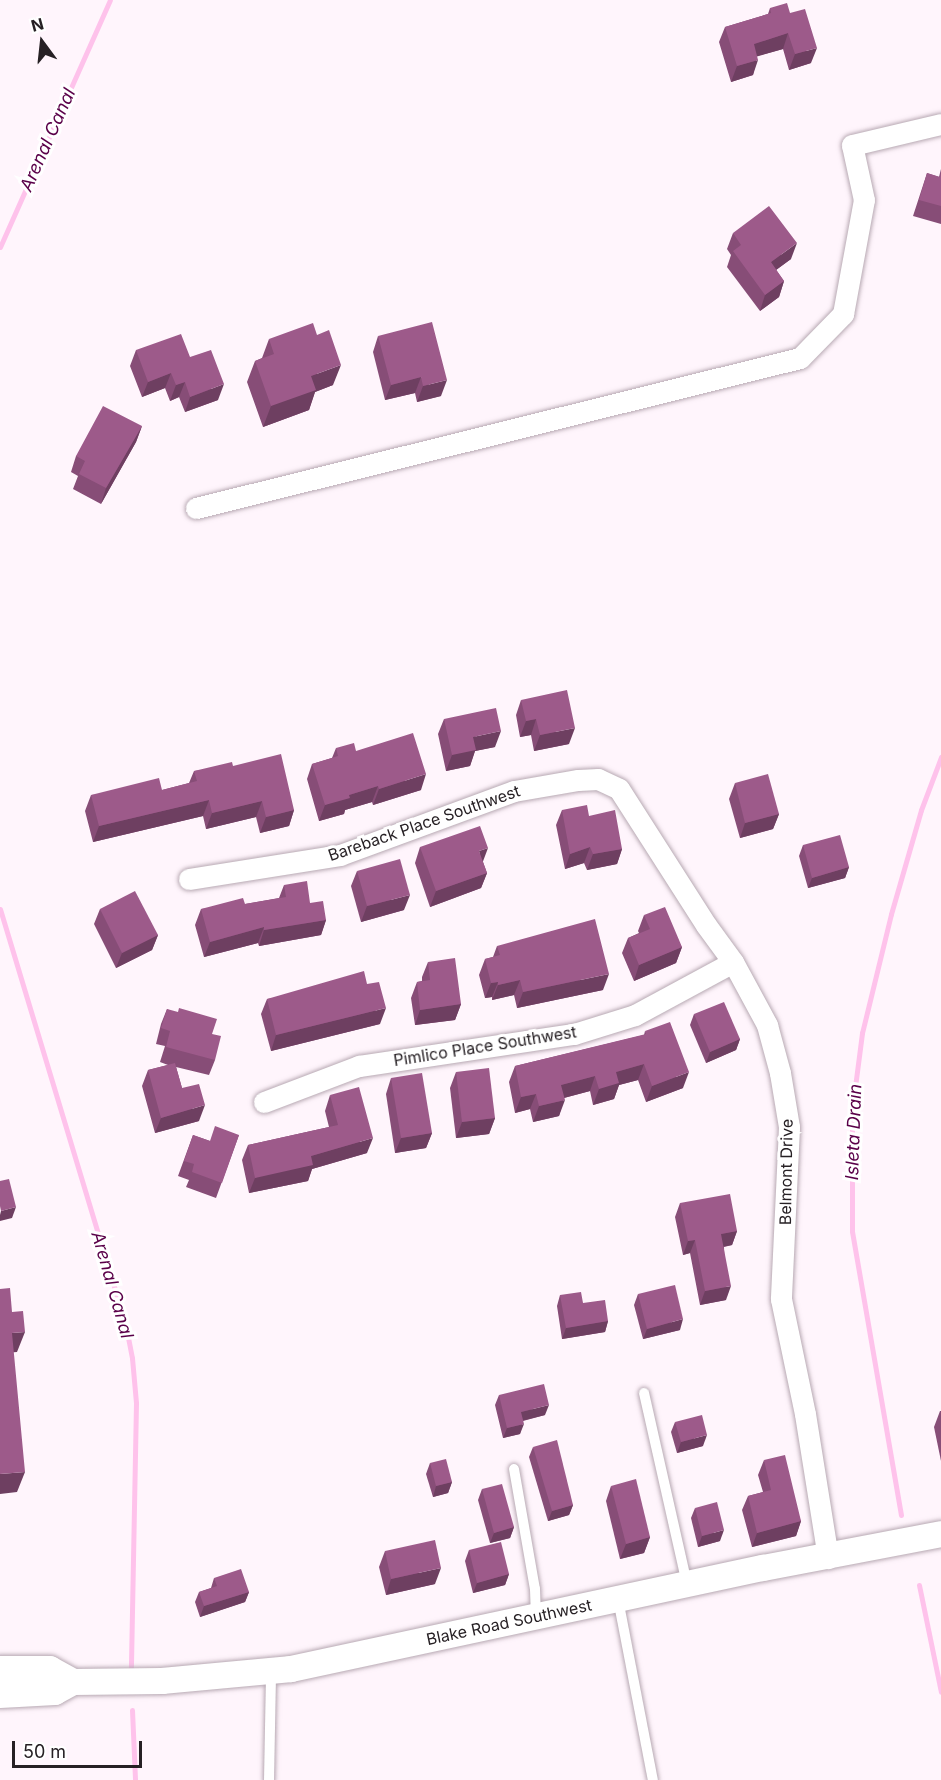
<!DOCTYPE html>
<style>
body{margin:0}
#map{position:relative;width:941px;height:1780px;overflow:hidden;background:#fff5fc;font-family:Inter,sans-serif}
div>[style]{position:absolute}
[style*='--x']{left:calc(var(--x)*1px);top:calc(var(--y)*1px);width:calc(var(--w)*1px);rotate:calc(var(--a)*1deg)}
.stream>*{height:5px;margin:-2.5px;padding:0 2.5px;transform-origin:2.5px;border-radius:2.5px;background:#fec2eb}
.roads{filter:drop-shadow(0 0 2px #b8a9b3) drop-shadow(0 0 2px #b8a9b3)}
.service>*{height:10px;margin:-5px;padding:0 5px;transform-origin:5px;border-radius:5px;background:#fff}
.minor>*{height:21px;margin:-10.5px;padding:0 10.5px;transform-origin:10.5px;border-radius:10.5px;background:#fff}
.tertiary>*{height:26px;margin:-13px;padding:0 13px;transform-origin:13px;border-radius:13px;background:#fff}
.wall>*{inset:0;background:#874d77}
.shaded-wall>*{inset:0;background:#6e3f61}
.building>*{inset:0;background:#9d5a8a}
span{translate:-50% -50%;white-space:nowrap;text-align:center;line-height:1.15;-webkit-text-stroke:6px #fff;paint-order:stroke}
.street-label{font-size:16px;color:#262024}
.water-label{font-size:18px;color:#5a0049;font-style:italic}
.north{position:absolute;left:12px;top:12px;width:60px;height:60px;-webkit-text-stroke:4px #fff;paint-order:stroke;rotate:345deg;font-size:16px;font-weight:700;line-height:24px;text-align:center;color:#262024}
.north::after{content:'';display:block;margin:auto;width:21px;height:27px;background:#262024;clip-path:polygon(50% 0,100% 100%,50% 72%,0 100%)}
.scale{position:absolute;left:12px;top:1741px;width:130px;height:27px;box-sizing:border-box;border:3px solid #262024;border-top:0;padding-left:8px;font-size:18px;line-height:21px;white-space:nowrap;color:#262024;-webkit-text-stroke:4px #fff;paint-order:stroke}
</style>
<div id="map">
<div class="stream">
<i style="--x:0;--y:247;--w:270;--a:-66"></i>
<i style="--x:0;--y:909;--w:432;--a:73.2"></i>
<i style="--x:125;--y:1322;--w:37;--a:79"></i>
<i style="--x:132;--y:1358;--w:45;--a:84.9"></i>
<i style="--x:136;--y:1403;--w:271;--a:91.1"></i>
<i style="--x:901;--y:1515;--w:288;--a:-99.8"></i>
<i style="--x:852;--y:1231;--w:121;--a:-90"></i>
<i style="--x:852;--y:1110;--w:78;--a:-82.6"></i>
<i style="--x:862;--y:1033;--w:122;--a:-76.3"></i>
<i style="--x:891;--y:914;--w:108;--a:-73.9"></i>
<i style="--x:921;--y:810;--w:57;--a:-69.3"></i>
<i style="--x:919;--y:1585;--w:109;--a:78.4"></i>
<i style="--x:132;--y:1710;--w:70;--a:87.5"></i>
</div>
<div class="roads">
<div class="service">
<i style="--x:644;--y:1393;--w:196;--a:77.3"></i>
<i style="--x:514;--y:1469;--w:122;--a:80.1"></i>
<i style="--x:535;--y:1589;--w:27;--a:88"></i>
<i style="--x:618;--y:1599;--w:184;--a:79.1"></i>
<i style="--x:269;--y:1780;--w:108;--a:-88.9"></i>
</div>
<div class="minor">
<i style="--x:196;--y:508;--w:622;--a:-13.95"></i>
<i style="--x:800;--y:358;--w:62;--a:-45.7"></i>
<i style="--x:843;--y:314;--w:116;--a:-79.6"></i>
<i style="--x:864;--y:200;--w:56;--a:-102.3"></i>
<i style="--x:852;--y:145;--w:91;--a:-13.3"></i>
<i style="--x:189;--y:879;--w:153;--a:-9"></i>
<i style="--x:340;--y:855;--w:185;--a:-20.2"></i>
<i style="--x:514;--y:791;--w:65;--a:-9.8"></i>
<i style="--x:578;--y:780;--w:20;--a:-3"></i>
<i style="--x:598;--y:779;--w:23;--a:25"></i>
<i style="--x:619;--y:789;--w:161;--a:57.4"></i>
<i style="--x:706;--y:925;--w:46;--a:53.9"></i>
<i style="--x:733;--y:962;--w:72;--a:61.6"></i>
<i style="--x:767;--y:1025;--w:50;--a:74.8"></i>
<i style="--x:780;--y:1073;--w:55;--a:80.5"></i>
<i style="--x:789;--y:1127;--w:172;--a:92.7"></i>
<i style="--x:781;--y:1299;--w:117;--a:78.2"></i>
<i style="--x:805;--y:1414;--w:146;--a:80.9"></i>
<i style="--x:264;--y:1102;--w:102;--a:-20.8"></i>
<i style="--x:359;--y:1066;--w:217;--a:-8.5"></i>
<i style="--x:574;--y:1034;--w:64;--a:-17.3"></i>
<i style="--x:635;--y:1015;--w:111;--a:-28.4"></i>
</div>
<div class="tertiary">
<i style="--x:0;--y:1669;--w:50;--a:0"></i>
<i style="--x:50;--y:1669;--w:26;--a:29"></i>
<i style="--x:0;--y:1695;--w:55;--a:-3.1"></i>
<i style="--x:55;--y:1692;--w:21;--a:-29"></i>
<i style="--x:73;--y:1682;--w:89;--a:-0.6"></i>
<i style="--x:162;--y:1681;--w:130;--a:-5.3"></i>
<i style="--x:291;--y:1669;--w:483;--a:-12.1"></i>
<i style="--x:763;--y:1568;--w:181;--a:-10.8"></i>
</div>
</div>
<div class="wall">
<i style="clip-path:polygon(770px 8px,790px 13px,811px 63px,789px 70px,783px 49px,757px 56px,753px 75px,731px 82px,719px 42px,725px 27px,768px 14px)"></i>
<i style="clip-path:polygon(941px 169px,941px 224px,913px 216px,927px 173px,939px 177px)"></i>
<i style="clip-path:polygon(733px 233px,791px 259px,776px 270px,784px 281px,779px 297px,760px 311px,727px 267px,731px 255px,727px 249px)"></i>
<i style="clip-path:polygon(378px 336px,441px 396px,417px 402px,415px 393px,385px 400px,373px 352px)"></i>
<i style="clip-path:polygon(269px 339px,333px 385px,315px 392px,309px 410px,263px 427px,247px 382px,255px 361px,262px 358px)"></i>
<i style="clip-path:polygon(136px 350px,190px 357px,218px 400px,185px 412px,179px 397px,170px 401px,165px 388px,142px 397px,130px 366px)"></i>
<i style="clip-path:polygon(142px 426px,136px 442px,101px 504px,73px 489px,78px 476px,71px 472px,76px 456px)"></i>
<i style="clip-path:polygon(521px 700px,569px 744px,534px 751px,531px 735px,520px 737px,516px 715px)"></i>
<i style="clip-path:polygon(444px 719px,495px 747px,475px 751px,470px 766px,446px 771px,438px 734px)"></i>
<i style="clip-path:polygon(336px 748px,356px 751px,421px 790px,373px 805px,372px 802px,345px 810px,344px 814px,319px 821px,307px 779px,312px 764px,332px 758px)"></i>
<i style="clip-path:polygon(233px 766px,294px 810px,289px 826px,260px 833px,256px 817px,206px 829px,203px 816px,93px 842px,85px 811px,91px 795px,162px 790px,189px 783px,194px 771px)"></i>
<i style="clip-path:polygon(735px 783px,779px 814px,773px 829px,740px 838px,729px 799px)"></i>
<i style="clip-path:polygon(562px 810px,589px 816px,622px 849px,617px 864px,587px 870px,584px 863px,565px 869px,556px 825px)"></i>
<i style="clip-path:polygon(803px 845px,849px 867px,845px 878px,808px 888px,799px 856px)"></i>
<i style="clip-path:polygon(420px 847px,483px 862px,487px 873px,481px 888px,430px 907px,415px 863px)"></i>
<i style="clip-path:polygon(357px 871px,404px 910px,361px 922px,351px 886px)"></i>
<i style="clip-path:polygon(284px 885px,310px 903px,326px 920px,321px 935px,259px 946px,258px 943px,204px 957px,195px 925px,201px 909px,245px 904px,279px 898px)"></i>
<i style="clip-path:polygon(100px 909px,158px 935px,152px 950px,116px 968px,94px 924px)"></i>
<i style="clip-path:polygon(644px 915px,682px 947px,676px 963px,634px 981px,622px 953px,628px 938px,639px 933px,638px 931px)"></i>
<i style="clip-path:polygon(497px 946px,603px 990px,517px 1008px,514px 995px,492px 1000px,492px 997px,485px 998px,479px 975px,485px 959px,493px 957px)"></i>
<i style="clip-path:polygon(428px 962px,461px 1004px,455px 1020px,415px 1025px,411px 998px,417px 982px,422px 981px,422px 977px)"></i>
<i style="clip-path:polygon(367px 984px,380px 1024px,271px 1051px,261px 1014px,267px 999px)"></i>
<i style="clip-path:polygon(167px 1009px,212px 1034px,215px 1060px,209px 1075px,176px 1067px,182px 1088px,199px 1121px,155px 1133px,142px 1086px,148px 1070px,168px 1065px,160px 1062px,165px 1046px,156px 1044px,161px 1024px)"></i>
<i style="clip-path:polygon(694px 1014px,740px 1039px,736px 1050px,706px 1063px,690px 1025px)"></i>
<i style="clip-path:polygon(645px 1031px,683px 1088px,646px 1102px,638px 1080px,619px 1085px,614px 1099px,593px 1105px,590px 1091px,564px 1098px,559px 1116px,533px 1122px,530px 1109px,515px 1113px,509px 1082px,515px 1066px,644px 1035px)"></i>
<i style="clip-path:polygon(456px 1072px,495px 1118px,489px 1134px,456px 1138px,450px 1088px)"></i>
<i style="clip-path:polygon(391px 1078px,432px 1133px,426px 1148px,395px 1153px,386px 1094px)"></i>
<i style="clip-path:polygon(330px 1095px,367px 1153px,312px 1169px,308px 1181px,249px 1193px,242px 1160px,248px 1145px,329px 1127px,325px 1111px)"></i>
<i style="clip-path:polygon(193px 1135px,210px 1141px,239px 1135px,216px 1198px,186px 1187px,189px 1180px,178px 1176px)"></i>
<i style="clip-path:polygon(680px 1203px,737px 1231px,732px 1245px,724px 1247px,726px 1300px,700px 1305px,690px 1253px,683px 1255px,675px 1217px)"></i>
<i style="clip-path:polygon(638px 1294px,680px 1330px,643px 1339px,634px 1305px)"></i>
<i style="clip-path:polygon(560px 1295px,583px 1303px,608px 1321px,605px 1332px,562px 1339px,557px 1306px)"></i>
<i style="clip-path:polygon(499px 1395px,545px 1415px,523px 1421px,520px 1434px,503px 1438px,495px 1405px)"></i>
<i style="clip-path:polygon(940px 1411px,941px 1411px,941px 1461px,934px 1427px)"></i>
<i style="clip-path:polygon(675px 1422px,703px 1446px,677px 1453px,671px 1432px)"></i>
<i style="clip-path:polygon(533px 1447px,573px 1505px,569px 1515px,548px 1521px,529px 1457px)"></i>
<i style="clip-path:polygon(764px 1460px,801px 1521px,796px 1536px,752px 1547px,742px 1510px,748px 1496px,763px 1492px,758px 1475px)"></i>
<i style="clip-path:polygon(430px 1463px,452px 1482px,448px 1493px,433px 1497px,426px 1474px)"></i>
<i style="clip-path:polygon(611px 1486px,650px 1537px,644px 1553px,620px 1559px,606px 1501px)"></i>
<i style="clip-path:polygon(482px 1489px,514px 1527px,510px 1538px,490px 1543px,478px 1500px)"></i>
<i style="clip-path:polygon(695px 1508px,720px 1541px,698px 1547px,691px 1518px)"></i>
<i style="clip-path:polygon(469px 1550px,509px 1574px,505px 1585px,473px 1593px,465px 1561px)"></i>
<i style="clip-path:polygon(385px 1551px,435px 1584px,386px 1595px,379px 1567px)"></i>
<i style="clip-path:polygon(214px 1578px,249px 1592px,245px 1602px,200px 1617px,195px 1602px,199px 1592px,211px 1588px)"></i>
</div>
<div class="shaded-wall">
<i style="clip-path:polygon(788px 33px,783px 49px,748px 59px,754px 44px)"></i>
<i style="clip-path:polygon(817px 48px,811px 63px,789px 70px,795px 54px)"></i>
<i style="clip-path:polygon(758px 60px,753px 75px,731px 82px,737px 66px)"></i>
<i style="clip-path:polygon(797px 243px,791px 259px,765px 278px,771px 262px)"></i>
<i style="clip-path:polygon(784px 281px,779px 297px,760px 311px,765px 295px)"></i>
<i style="clip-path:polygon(341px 365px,333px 385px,315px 392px,309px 410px,263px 427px,271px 406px,311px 376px)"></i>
<i style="clip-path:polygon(171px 373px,165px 388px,142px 397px,148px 382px)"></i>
<i style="clip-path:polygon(421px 377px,415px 393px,385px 400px,391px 385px)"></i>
<i style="clip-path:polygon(447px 380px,441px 396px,417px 402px,423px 386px)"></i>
<i style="clip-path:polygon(185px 382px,179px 397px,170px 401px,176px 385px)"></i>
<i style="clip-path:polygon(224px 384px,218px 400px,185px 412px,190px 397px)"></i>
<i style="clip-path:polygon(142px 426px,136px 442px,101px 504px,106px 488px)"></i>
<i style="clip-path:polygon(536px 719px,531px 735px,520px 737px,526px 721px)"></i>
<i style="clip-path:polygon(575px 728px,569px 744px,534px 751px,540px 735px)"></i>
<i style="clip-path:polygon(501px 731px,495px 747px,475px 751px,470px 766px,446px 771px,452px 755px,473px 737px)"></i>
<i style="clip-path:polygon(426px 774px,421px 790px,373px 805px,379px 789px)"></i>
<i style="clip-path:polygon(378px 786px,372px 802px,345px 810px,344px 814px,319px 821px,325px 805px,349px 795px)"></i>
<i style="clip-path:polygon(209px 800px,203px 816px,93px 842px,99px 826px)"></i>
<i style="clip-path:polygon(262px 801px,256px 817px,206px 829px,212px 813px)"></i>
<i style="clip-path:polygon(294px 810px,289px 826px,260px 833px,266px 817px)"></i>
<i style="clip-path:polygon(779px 814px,773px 829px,740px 838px,745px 823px)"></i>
<i style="clip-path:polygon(590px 847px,584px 863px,565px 869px,570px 854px)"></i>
<i style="clip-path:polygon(488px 848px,482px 864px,479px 851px)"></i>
<i style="clip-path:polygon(622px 849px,617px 864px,587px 870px,593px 854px)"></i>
<i style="clip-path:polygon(849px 867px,845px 878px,808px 888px,812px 878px)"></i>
<i style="clip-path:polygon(487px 873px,481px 888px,430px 907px,436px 891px)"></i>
<i style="clip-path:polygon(410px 895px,404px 910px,361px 922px,367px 906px)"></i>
<i style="clip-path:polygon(326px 920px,321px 935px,259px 946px,264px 930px)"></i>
<i style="clip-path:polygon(264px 927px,258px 943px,204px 957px,210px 942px)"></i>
<i style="clip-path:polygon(158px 935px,152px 950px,116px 968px,122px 953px)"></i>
<i style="clip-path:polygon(682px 947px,676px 963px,634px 981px,639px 965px)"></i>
<i style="clip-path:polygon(609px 974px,603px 990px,517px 1008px,523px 992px)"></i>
<i style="clip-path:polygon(520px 980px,514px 995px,492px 1000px,498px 985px)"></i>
<i style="clip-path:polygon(498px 982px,492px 997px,485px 998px,491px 983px)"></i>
<i style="clip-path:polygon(461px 1004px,455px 1020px,415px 1025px,420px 1010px)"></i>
<i style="clip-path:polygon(386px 1008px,380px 1024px,271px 1051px,276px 1035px)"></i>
<i style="clip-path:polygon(740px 1039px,736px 1050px,706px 1063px,710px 1052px)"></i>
<i style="clip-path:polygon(644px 1064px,638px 1080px,619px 1085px,614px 1099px,593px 1105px,599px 1089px,616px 1072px)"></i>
<i style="clip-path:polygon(689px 1072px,683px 1088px,646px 1102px,652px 1086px)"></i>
<i style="clip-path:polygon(595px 1076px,590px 1091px,556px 1100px,561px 1085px)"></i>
<i style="clip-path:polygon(536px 1094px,530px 1109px,515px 1113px,521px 1097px)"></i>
<i style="clip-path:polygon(565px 1100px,559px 1116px,533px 1122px,539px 1106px)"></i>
<i style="clip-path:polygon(205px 1105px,199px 1121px,155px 1133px,161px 1118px)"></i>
<i style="clip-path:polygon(495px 1118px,489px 1134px,456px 1138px,462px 1122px)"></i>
<i style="clip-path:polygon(432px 1133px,426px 1148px,395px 1153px,401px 1138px)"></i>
<i style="clip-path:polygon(373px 1138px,367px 1153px,312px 1169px,308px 1181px,249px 1193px,255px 1178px,311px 1156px)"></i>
<i style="clip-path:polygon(16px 1207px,12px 1218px,0 1221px,0 1215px,1px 1211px)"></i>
<i style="clip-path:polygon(737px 1231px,732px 1245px,716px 1248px,721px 1234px)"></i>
<i style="clip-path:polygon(695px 1240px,690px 1253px,683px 1255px,688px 1241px)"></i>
<i style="clip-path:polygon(731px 1286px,726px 1300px,700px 1305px,705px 1291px)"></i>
<i style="clip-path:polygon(683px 1319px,680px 1330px,643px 1339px,647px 1329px)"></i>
<i style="clip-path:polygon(608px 1321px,605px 1332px,562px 1339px,566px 1328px)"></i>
<i style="clip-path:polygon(25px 1332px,17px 1352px,4px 1353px,12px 1333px)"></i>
<i style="clip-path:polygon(549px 1405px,545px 1415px,517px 1422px,521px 1412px)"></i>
<i style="clip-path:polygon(524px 1424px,520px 1434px,503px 1438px,507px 1428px)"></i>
<i style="clip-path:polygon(707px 1435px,703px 1446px,677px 1453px,681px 1442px)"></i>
<i style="clip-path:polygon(25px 1472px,17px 1492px,0 1494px,0 1474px)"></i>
<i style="clip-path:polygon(452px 1482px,448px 1493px,433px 1497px,436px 1486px)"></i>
<i style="clip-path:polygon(573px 1505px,569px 1515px,548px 1521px,552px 1511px)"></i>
<i style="clip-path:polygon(801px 1521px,796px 1536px,752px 1547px,757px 1533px)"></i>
<i style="clip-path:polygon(514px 1527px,510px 1538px,490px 1543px,494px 1533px)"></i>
<i style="clip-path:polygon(724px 1530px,720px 1541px,698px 1547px,702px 1536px)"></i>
<i style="clip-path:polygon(650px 1537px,644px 1553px,620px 1559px,626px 1544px)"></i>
<i style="clip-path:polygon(441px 1568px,435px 1584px,386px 1595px,391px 1579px)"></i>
<i style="clip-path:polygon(509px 1574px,505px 1585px,473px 1593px,477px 1583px)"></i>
<i style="clip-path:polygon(249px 1592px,245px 1602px,200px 1617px,204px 1606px)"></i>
</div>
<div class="building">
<i style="clip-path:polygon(787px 3px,790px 13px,805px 9px,817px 48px,795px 54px,788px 33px,754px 44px,758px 60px,737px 66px,725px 27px,771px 13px,770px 8px)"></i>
<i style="clip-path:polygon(941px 172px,941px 206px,919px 200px,927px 173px,940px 177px)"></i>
<i style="clip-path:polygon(769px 206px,797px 243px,771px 262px,784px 281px,765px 295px,733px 251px,741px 245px,733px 233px)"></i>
<i style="clip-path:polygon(432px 322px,447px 380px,423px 386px,421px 377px,391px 385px,378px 336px)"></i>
<i style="clip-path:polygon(313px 323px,317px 335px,329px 330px,341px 365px,311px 376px,316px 390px,271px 406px,255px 361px,274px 354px,269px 339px)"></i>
<i style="clip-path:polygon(181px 334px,190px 357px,211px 350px,224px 384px,190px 397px,185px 382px,176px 385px,171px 373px,148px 382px,136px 350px)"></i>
<i style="clip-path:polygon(103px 406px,142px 426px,106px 488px,79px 474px,85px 461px,76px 456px)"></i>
<i style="clip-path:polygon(567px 690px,575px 728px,540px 735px,536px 719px,526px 721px,521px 700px)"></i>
<i style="clip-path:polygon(496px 708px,501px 731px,473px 737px,476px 750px,452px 755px,444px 719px)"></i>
<i style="clip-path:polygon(413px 733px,426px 774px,379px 789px,378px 786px,349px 795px,350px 798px,325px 805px,312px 764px,338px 756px,336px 748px,354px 743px,356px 751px)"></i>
<i style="clip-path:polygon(281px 754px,294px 810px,266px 817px,262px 801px,212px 813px,209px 800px,99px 826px,91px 795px,159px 778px,162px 790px,197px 781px,194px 771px,232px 762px,233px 766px)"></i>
<i style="clip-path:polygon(768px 774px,779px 814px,745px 823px,735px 783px)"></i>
<i style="clip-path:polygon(587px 805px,589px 816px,615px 810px,622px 849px,593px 854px,590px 847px,570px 854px,562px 810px)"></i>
<i style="clip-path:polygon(480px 826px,488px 848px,479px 851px,487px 873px,436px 891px,420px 847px)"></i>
<i style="clip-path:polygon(840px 835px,849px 867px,812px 878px,803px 845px)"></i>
<i style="clip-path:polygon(400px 859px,410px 895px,367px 906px,357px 871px)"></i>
<i style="clip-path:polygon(307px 881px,310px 903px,323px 901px,326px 920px,264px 930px,264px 927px,210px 942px,201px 909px,243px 898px,245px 904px,286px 897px,284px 885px)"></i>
<i style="clip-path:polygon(135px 891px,158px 935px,122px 953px,100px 909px)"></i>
<i style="clip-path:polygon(665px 907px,682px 947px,639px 965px,628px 938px,650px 929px,644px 915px)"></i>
<i style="clip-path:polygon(595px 919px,609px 974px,523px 992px,520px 980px,498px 985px,498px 982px,491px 983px,485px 959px,500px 955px,497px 946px)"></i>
<i style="clip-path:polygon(455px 958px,461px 1004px,420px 1010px,417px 982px,430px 980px,428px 962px)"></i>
<i style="clip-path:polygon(364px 971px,367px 984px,379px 982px,386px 1008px,276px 1035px,267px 999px)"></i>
<i style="clip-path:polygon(724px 1002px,740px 1039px,710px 1052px,694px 1014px)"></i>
<i style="clip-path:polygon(179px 1008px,217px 1019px,212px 1034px,221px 1036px,215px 1060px,166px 1047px,170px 1031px,161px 1028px,167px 1009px,178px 1012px)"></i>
<i style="clip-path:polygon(670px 1022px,689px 1072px,652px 1086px,644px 1064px,616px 1072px,619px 1083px,599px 1089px,595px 1076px,561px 1085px,565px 1100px,539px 1106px,536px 1094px,521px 1097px,515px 1066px,646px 1034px,645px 1031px)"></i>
<i style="clip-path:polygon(175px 1063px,182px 1088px,199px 1084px,205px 1105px,161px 1118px,148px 1070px)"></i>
<i style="clip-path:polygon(489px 1068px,495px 1118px,462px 1122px,456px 1072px)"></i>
<i style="clip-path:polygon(422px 1073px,432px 1133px,401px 1138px,391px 1078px)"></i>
<i style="clip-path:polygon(359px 1087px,373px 1138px,311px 1156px,313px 1165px,255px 1178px,248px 1145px,338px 1125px,330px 1095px)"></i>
<i style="clip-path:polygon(215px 1126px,239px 1135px,222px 1183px,192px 1172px,194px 1164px,184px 1161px,193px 1135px,210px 1141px)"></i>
<i style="clip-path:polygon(9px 1179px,16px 1207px,1px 1211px,0 1206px,0 1181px)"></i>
<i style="clip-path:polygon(730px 1194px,737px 1231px,721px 1234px,731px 1286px,705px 1291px,695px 1240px,688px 1241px,680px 1203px)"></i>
<i style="clip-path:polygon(675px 1285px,683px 1319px,647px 1329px,638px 1294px)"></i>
<i style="clip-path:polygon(10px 1288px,12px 1312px,23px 1311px,25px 1332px,12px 1333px,25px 1472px,0 1474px,0 1289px)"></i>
<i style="clip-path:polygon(581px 1292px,583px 1303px,605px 1300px,608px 1321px,566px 1328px,560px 1295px)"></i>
<i style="clip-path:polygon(544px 1384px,549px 1405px,521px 1412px,524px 1424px,507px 1428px,499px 1395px)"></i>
<i style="clip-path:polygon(702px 1415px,707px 1435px,681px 1442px,675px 1422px)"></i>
<i style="clip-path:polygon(557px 1440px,573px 1505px,552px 1511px,533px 1447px)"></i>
<i style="clip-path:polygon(785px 1455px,801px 1521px,757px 1533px,748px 1496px,771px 1490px,764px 1460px)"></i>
<i style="clip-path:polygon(446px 1459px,452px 1482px,436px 1486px,430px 1463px)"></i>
<i style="clip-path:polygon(636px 1479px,650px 1537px,626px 1544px,611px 1486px)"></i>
<i style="clip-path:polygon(502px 1484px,514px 1527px,494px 1533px,482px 1489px)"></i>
<i style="clip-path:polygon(717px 1502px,724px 1530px,702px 1536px,695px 1508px)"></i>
<i style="clip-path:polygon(435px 1540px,441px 1568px,391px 1579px,385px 1551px)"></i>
<i style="clip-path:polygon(501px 1542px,509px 1574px,477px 1583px,469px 1550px)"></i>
<i style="clip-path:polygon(241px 1569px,249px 1592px,204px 1606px,199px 1592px,217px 1586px,214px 1578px)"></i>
</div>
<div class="street-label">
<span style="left:424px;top:823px;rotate:-19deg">Bareback Place Southwest</span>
<span style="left:485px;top:1046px;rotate:-9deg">Pimlico Place Southwest</span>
<span style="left:786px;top:1172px;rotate:-89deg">Belmont Drive</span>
<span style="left:509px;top:1622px;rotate:-12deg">Blake Road Southwest</span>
</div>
<div class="water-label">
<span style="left:48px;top:140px;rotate:-66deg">Arenal Canal</span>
<span style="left:854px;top:1132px;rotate:-88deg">Isleta Drain</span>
<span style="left:112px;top:1285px;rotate:74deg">Arenal Canal</span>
</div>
<div class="north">N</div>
<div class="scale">50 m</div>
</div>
